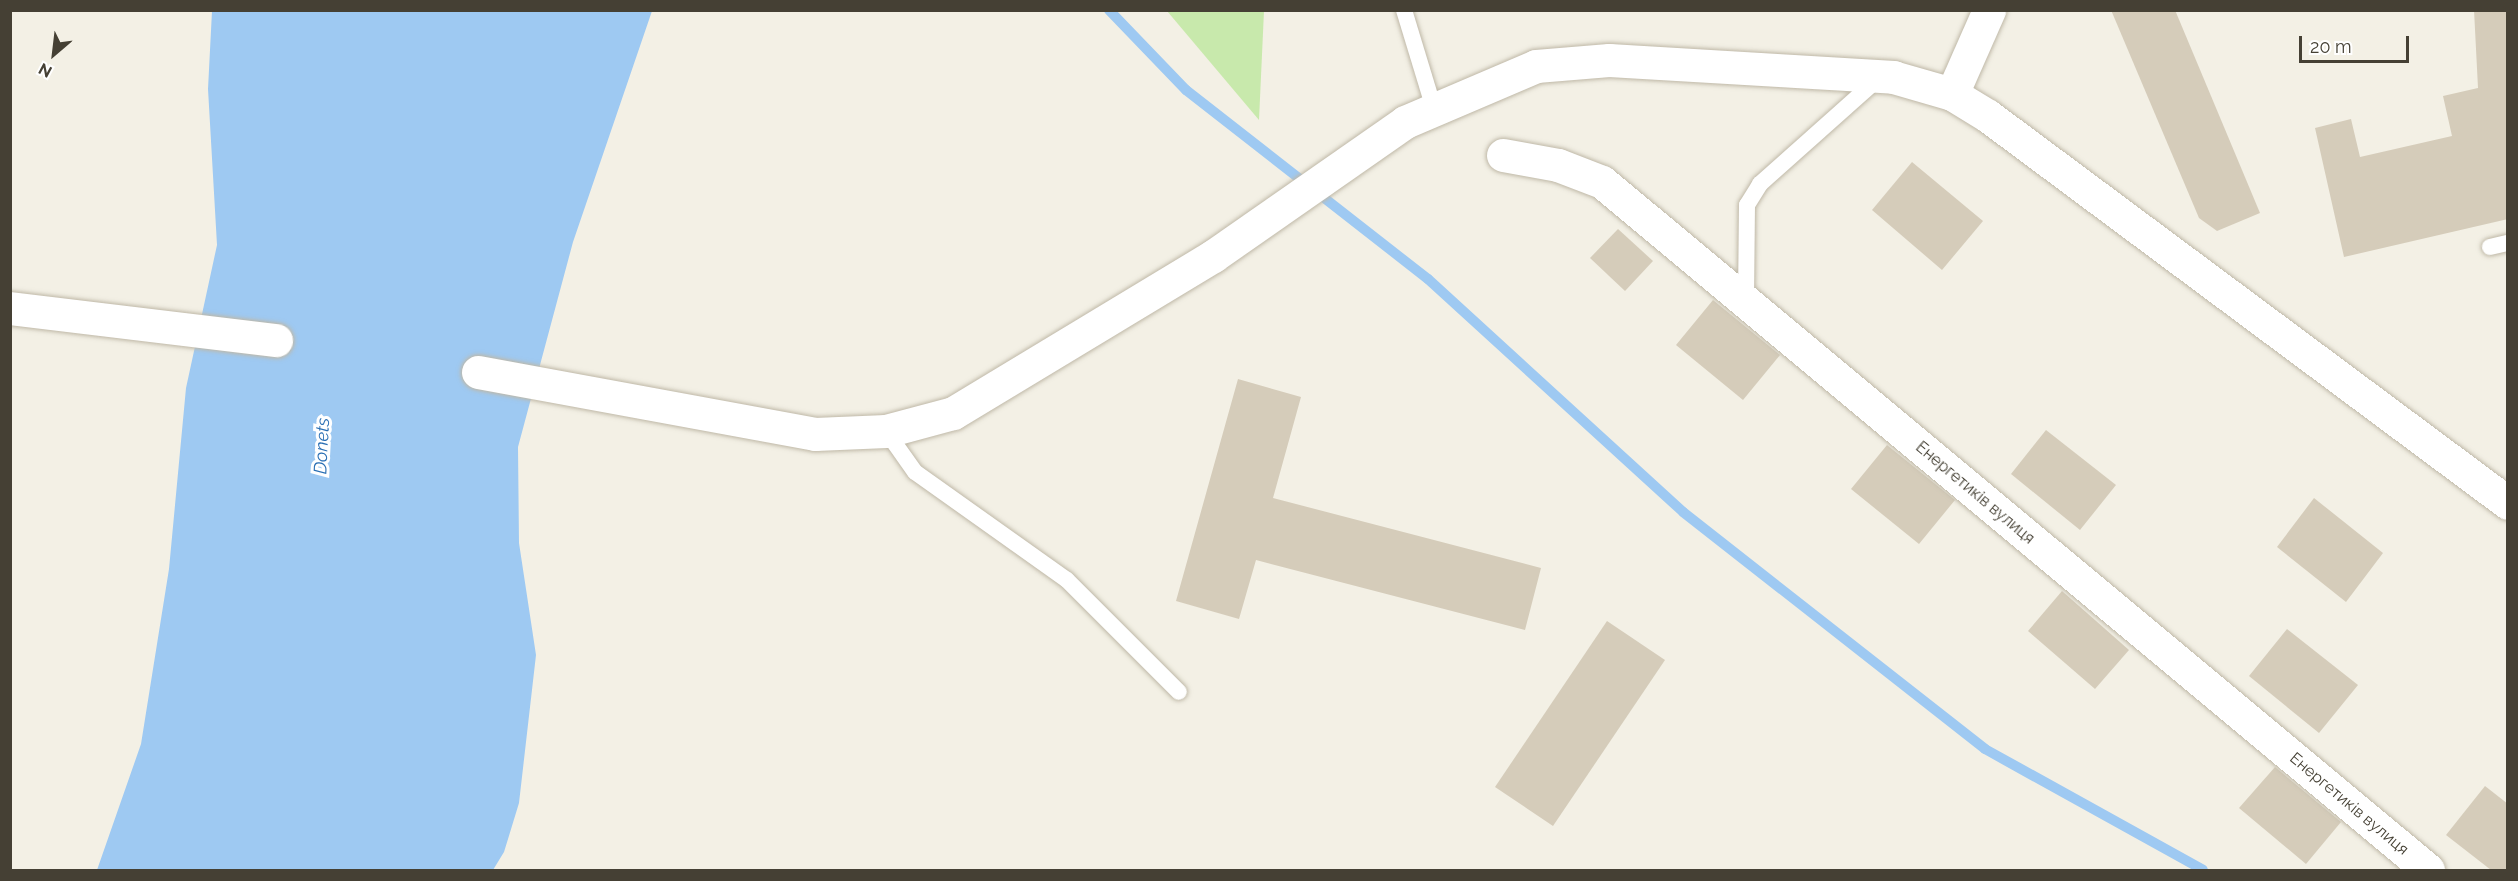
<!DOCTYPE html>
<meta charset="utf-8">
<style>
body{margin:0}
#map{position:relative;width:2518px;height:881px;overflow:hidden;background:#f3f0e5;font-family:Raleway,sans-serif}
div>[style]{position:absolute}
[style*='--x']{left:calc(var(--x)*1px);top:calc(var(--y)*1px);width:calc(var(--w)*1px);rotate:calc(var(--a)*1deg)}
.green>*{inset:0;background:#c8e9ac}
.water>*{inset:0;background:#9ec9f2}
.stream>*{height:10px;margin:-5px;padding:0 5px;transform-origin:5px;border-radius:5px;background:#9ec9f2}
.building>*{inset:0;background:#d5ccba}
.roads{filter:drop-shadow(0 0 2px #bfb8a7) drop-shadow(0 0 2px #bfb8a7)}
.lane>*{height:16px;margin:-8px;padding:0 8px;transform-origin:8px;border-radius:8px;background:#fff}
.street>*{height:33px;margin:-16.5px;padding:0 16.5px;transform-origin:16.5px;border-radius:16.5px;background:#fff}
span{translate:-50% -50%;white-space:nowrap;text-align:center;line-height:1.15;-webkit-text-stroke:6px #fff;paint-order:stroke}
.street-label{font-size:16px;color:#454034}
.water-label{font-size:18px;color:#2a6fb4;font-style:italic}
.frame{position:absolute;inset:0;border:12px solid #454034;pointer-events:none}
.north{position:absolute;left:24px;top:24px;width:60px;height:60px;-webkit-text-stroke:4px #fff;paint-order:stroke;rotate:208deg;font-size:16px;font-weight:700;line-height:24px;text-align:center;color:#454034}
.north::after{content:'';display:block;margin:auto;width:21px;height:27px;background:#454034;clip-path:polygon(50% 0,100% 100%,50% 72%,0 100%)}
.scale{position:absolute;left:2299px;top:36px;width:110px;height:27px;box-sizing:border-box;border:3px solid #454034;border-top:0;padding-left:8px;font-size:18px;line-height:21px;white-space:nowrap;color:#454034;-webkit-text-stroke:4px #fff;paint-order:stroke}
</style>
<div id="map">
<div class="green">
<i style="clip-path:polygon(1167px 11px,1264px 11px,1259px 120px)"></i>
</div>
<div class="water">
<i style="clip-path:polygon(212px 11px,652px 11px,573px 242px,518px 447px,519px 543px,536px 655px,519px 803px,504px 852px,493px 870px,97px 870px,141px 744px,169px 569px,186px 388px,217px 245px,208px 89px)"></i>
</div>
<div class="stream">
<i style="--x:1109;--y:10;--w:111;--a:46.1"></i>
<i style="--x:1186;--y:90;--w:307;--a:38"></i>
<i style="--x:1428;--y:279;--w:345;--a:42.4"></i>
<i style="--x:1683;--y:512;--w:384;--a:38.1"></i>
<i style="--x:1985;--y:749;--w:249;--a:29"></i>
</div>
<div class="building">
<i style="clip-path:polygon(2111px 10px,2175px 10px,2260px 213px,2217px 231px,2199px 218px)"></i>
<i style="clip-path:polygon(2474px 10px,2508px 10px,2508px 219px,2344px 257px,2315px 128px,2351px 119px,2360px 157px,2452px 136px,2443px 96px,2478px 88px)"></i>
<i style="clip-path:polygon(1912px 162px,1983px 221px,1942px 270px,1872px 210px)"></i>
<i style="clip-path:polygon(1618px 229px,1653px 261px,1625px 291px,1590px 258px)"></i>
<i style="clip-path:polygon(1713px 300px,1780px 355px,1743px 400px,1676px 345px)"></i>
<i style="clip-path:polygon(1238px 379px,1301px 397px,1273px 498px,1541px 568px,1525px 630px,1256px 560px,1239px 619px,1176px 601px)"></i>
<i style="clip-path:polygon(2046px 430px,2116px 485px,2080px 530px,2011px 474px)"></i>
<i style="clip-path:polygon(1887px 445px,1955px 500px,1919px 544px,1851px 489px)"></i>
<i style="clip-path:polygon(2314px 498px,2383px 553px,2346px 602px,2277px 547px)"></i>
<i style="clip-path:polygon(2062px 591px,2129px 650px,2095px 689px,2028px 631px)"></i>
<i style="clip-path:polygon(1607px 621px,1665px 660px,1553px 826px,1495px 787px)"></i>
<i style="clip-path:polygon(2287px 629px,2358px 685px,2319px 733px,2249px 676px)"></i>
<i style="clip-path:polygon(2275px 767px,2341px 822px,2306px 864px,2239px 808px)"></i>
<i style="clip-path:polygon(2485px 786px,2508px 804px,2508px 870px,2491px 870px,2446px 835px)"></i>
</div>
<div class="roads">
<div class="lane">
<i style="--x:1404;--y:10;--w:103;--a:73.1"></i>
<i style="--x:2490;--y:247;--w:18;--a:-13"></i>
<i style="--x:1746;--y:300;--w:95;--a:-89.4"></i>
<i style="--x:1747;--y:205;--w:25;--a:-58"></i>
<i style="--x:1760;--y:184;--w:161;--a:-41.7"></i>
<i style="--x:886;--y:431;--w:50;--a:54.7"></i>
<i style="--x:915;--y:472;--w:186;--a:35.4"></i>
<i style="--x:1067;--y:580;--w:158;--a:45"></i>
</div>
<div class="street">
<i style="--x:1952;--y:94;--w:92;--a:-66.2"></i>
<i style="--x:1503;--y:155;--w:56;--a:10.3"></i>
<i style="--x:1558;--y:165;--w:47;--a:21.1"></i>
<i style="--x:1602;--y:182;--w:1075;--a:39.79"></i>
<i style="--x:10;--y:308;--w:268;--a:6.9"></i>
<i style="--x:478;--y:372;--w:343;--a:10.4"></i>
<i style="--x:815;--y:434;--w:71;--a:-2.4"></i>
<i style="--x:886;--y:431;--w:69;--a:-15"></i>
<i style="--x:953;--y:413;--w:304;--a:-31.1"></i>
<i style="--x:1213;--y:256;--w:234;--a:-34.9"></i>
<i style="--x:1405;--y:122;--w:142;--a:-23.1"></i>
<i style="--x:1536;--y:66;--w:73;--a:-4.7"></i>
<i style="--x:1609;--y:60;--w:285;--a:3.4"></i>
<i style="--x:1893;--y:77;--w:61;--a:16.1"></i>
<i style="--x:1952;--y:94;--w:42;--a:31.4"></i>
<i style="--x:1988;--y:116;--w:648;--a:36.66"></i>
</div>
</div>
<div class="street-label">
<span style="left:1975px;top:493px;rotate:40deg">Енергетиків вулиця</span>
<span style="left:2349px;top:804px;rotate:40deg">Енергетиків вулиця</span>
</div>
<div class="water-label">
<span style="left:322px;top:446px;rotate:-87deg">Donets</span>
</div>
<div class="frame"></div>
<div class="north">N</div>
<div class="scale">20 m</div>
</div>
